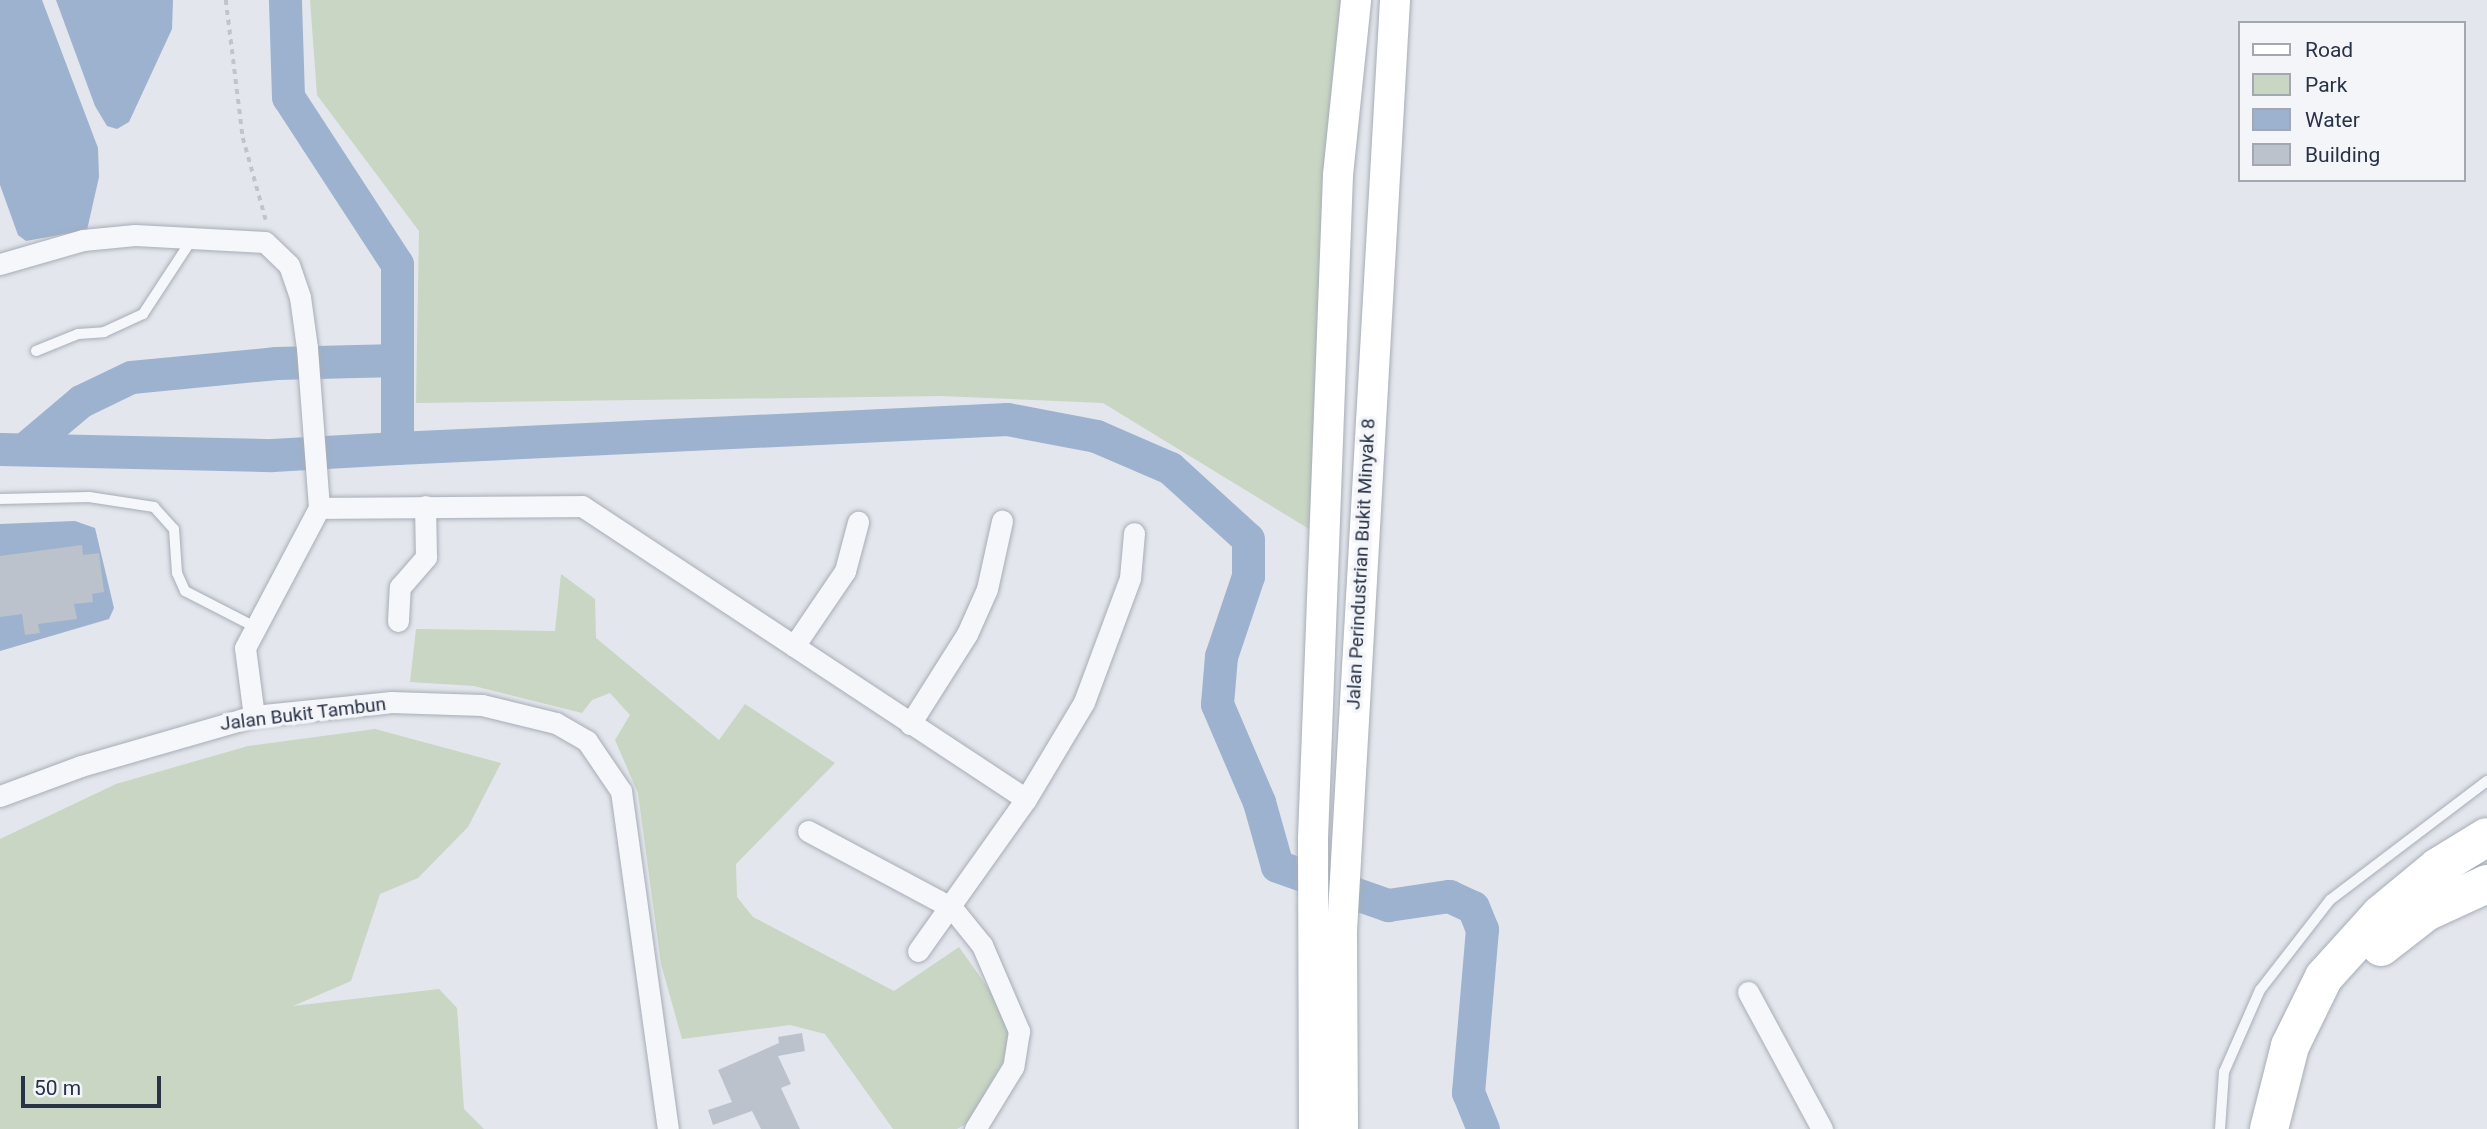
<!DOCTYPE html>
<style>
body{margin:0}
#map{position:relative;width:2487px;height:1129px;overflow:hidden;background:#e3e6ec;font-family:Roboto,sans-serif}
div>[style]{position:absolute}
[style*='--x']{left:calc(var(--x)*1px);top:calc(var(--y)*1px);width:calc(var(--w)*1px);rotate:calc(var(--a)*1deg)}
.green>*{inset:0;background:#c8d6c3}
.water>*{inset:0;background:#9cb2ce}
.river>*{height:33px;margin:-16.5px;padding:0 16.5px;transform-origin:16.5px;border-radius:16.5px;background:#9cb2ce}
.building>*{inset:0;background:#bcc2cc}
.path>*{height:3.5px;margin-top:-1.75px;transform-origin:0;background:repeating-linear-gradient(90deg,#c1c4cb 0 5px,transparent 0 10px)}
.roads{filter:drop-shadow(0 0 2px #a7adb7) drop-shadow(0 0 2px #a7adb7)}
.lane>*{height:10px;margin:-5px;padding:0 5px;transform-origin:5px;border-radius:5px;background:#f6f7fa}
.street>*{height:21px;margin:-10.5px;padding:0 10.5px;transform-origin:10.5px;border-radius:10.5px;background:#f6f7fa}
.secondary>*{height:30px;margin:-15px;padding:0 15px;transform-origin:15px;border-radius:15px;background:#fff}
.highway>*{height:38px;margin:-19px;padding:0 19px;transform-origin:19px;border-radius:19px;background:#fff}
span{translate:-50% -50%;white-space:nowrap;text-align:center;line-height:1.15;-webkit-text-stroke:7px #f3f5f9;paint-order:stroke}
.street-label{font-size:19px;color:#293346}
.legend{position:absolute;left:2238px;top:21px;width:228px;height:161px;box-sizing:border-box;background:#f3f5f9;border:2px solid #a2a7b1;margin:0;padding:9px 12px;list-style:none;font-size:21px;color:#293346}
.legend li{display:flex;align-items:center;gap:14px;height:35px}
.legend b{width:35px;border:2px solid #a2a7b1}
.scale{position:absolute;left:21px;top:1076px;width:140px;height:32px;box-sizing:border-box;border:4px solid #293346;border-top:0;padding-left:9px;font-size:21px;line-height:24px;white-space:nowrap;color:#293346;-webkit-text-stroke:5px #f3f5f9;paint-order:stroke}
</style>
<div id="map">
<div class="green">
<i style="clip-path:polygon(310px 0,1345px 0,1309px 529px,1103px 403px,941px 396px,416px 403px,419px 231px,317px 95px)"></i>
<i style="clip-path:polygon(561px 574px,595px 599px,596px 638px,719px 740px,745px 704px,835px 763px,736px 864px,737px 897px,753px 917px,894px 991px,959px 947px,1003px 1009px,1009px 1038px,1003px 1062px,967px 1123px,957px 1129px,893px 1129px,825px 1034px,790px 1025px,682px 1039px,661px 964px,638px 793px,615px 740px,630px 715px,610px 693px,592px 700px,582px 713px,474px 686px,410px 682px,416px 629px,555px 631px)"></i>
<i style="clip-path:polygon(375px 729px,501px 763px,468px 827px,418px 878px,380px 894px,351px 981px,293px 1006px,439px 989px,457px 1008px,464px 1109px,484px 1129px,0 1129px,0 839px,116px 784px,248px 746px)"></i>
</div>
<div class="water">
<i style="clip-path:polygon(0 0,42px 0,98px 148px,99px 177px,87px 230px,26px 241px,18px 235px,0 185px)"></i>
<i style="clip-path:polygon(56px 0,173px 0,172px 29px,129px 122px,117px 129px,107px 126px,95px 106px)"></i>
<i style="clip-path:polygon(75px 521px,95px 528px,114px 608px,109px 619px,0 651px,0 524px)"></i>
</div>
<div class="river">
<i style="--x:397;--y:448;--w:611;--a:-2.72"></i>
<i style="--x:1007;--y:419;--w:91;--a:10.8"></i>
<i style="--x:1096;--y:436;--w:81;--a:23.4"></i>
<i style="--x:1170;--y:468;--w:105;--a:42.3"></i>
<i style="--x:1248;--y:539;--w:37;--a:90"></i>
<i style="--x:1248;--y:576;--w:84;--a:108.6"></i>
<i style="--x:1221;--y:656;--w:48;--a:94.8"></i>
<i style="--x:1217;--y:704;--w:107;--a:66.8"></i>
<i style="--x:1259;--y:802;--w:66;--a:74.3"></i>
<i style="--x:1277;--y:866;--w:118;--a:19.4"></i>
<i style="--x:1388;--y:905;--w:62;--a:-8.4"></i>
<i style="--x:1449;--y:896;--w:26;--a:25"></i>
<i style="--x:1473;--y:907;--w:24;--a:68"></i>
<i style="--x:1482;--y:929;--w:164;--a:94.9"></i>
<i style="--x:1468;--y:1092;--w:40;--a:68"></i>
<i style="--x:0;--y:449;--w:272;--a:1.3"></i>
<i style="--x:272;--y:455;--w:125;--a:-3.2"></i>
<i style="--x:397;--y:448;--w:184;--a:-90"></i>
<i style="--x:397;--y:264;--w:199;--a:-123.1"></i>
<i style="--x:288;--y:97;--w:97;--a:-91.8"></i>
<i style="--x:24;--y:449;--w:75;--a:-40.1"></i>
<i style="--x:81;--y:401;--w:55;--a:-25.6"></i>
<i style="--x:131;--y:377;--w:146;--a:-5.5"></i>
<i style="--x:276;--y:363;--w:121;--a:-1.4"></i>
</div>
<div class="building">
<i style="clip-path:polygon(82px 545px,83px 555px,99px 553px,104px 592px,92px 594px,93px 602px,74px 604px,77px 619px,38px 624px,40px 633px,25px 635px,22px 614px,0 617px,0 556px)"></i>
<i style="clip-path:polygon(802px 1033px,805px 1051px,778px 1056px,791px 1084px,781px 1088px,800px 1129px,761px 1129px,752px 1111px,713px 1125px,708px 1110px,732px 1102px,718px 1070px,779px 1043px,778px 1037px)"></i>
</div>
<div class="path">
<i style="--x:226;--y:0;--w:139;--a:83"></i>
<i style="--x:243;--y:138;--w:89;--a:74.4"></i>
</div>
<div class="roads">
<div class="lane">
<i style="--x:36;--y:351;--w:45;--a:-22"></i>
<i style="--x:78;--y:334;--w:26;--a:-4"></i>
<i style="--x:104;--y:332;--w:43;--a:-24.8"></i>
<i style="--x:143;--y:314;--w:90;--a:-56.8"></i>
<i style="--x:0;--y:499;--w:89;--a:-1.3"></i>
<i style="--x:89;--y:497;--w:66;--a:8.7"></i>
<i style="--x:154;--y:507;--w:30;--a:48"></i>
<i style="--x:174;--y:529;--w:44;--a:86.1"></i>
<i style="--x:177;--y:573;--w:20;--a:66"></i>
<i style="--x:185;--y:591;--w:76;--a:27.2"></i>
<i style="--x:2220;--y:1129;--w:57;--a:-86"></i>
<i style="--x:2224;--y:1072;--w:90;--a:-66.3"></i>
<i style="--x:2260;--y:990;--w:114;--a:-52.1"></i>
<i style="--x:2330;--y:900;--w:197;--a:-37.2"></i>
</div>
<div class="street">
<i style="--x:0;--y:264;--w:86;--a:-16.1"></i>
<i style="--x:83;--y:240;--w:52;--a:-5.5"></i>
<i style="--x:135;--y:235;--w:130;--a:3.1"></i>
<i style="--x:265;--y:242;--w:33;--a:44"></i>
<i style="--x:289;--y:265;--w:34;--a:71"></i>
<i style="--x:300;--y:297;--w:51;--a:82.2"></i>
<i style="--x:307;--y:348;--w:160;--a:85.7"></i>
<i style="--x:319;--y:508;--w:158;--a:117.9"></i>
<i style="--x:245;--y:648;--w:69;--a:82.5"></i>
<i style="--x:319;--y:508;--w:263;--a:-0.4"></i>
<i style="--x:582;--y:506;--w:532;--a:33.42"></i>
<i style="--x:398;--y:621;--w:34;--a:-87"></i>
<i style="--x:400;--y:587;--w:40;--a:-49"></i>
<i style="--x:426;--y:557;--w:51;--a:-91.1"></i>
<i style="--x:794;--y:646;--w:91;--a:-55.8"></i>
<i style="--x:845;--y:571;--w:51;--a:-75.1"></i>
<i style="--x:910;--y:724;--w:107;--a:-57.7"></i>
<i style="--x:967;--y:634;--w:49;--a:-66"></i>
<i style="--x:987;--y:589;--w:70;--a:-77.6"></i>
<i style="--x:0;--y:796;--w:86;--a:-20.3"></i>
<i style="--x:81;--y:766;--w:180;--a:-16.1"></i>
<i style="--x:254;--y:716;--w:138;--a:-5.8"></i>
<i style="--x:391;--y:702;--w:91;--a:1.9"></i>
<i style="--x:482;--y:705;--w:76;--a:13.7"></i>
<i style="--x:556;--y:723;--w:36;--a:30"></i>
<i style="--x:587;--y:741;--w:60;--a:55.8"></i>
<i style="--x:621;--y:791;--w:341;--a:82.1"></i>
<i style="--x:808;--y:831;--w:163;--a:28.1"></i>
<i style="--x:952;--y:908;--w:48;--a:51"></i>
<i style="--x:982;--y:945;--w:94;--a:66.7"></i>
<i style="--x:1019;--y:1031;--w:36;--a:99"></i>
<i style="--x:1013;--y:1067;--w:73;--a:121.5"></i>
<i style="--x:918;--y:951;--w:186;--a:-54.6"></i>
<i style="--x:1026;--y:799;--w:113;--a:-59.1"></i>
<i style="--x:1084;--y:702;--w:132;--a:-69.6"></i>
<i style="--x:1130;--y:578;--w:45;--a:-84.9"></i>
<i style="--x:1748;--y:992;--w:156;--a:61.6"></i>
</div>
<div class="secondary">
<i style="--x:1314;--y:1129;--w:291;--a:-90.2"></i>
<i style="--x:1313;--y:838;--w:663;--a:-87.84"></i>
<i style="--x:1338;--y:175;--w:176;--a:-84.1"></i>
<i style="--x:1343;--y:1129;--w:198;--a:-90.3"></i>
<i style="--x:1342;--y:931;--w:933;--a:-86.74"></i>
</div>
<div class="highway">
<i style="--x:2381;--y:947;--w:57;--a:-37.9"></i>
<i style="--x:2426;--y:912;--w:67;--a:-24.7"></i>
<i style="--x:2269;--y:1129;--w:86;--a:-75.8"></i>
<i style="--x:2290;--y:1046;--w:77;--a:-63.8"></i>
<i style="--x:2324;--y:977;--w:84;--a:-47.9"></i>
<i style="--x:2380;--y:915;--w:75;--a:-39.6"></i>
<i style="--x:2438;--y:867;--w:57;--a:-31.5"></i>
</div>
</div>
<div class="street-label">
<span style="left:1361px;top:564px;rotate:-87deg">Jalan Perindustrian Bukit Minyak 8</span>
<span style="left:303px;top:714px;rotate:-7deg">Jalan Bukit Tambun</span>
</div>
<ul class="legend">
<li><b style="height:9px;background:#fff"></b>Road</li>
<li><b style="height:19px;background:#c8d6c3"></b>Park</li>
<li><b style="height:19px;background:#9cb2ce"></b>Water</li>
<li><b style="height:19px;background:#bcc2cc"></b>Building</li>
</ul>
<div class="scale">50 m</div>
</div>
